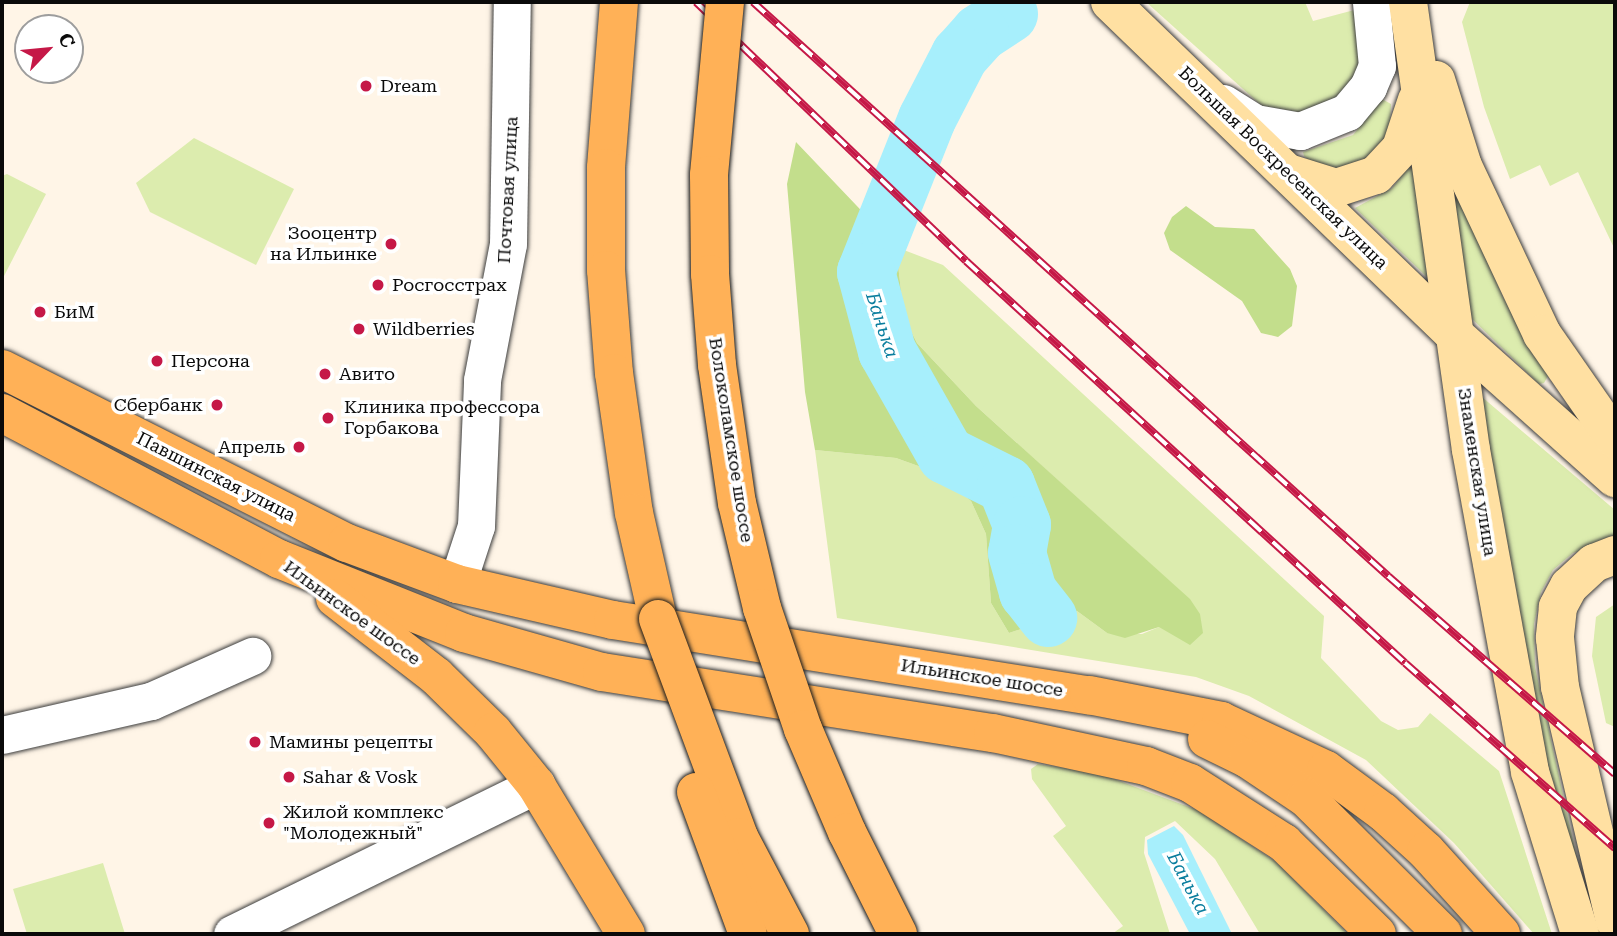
<!DOCTYPE html>
<meta charset="utf-8">
<style>
body{margin:0}
#map{position:relative;width:1617px;height:936px;overflow:hidden;background:#fff5e7;font-family:"Roboto Serif",serif}
div>[style]{position:absolute}
[style*='--x']{left:calc(var(--x)*1px);top:calc(var(--y)*1px);width:calc(var(--w)*1px);rotate:calc(var(--a)*1deg)}
.green>*{inset:0;background:#dcecae}
.forest>*{inset:0;background:#c3de8c}
.water>*{inset:0;background:#a7effc}
.river>*{height:58px;margin:-29px;padding:0 29px;transform-origin:29px;border-radius:29px;background:#a7effc}
.roads{filter:drop-shadow(0 0 2px #3d3d3d) drop-shadow(0 0 2px #3d3d3d)}
.minor>*{height:37px;margin:-18.5px;padding:0 18.5px;transform-origin:18.5px;border-radius:18.5px;background:#fff}
.secondary>*{height:38px;margin:-19px;padding:0 19px;transform-origin:19px;border-radius:19px;background:#ffe0a2}
.primary>*{height:38px;margin:-19px;padding:0 19px;transform-origin:19px;border-radius:19px;background:#ffb157}
.rail>*{height:8px;margin-top:-4px;transform-origin:0;background:repeating-linear-gradient(90deg,#fff 0 16px,#c51847 0 32px);box-sizing:border-box;border-block:2px solid #c51847}
.bridges{filter:drop-shadow(0 0 2px #1b1b1b) drop-shadow(0 0 2px #1b1b1b)}
.primary-bridge>*{height:38px;margin:-19px;padding:0 19px;transform-origin:19px;border-radius:19px;background:#ffb157}
.dots>*{width:19px;height:19px;translate:-50% -50%;box-sizing:border-box;border:4px solid #fff;border-radius:50%}
span{translate:-50% -50%;white-space:nowrap;text-align:center;line-height:1.15;-webkit-text-stroke:7px #fff;paint-order:stroke}
.poi-label{font-size:18px;color:#0a0a0a}
.left{translate:0 -50%;text-align:left}
.right{translate:-100% -50%;text-align:right}
.street-label{font-size:18px;color:#0a0a0a}
.water-label{font-size:19px;color:#0b7e9e;font-style:italic}
.frame{position:absolute;inset:0;border:4px solid #0a0a0a;pointer-events:none}
.north{position:absolute;left:14px;top:14px;width:70px;height:70px;box-sizing:border-box;background:#fff;border:2px solid #9d9d9d;border-radius:50%;rotate:64deg;font-size:19px;font-weight:700;line-height:28px;text-align:center;color:#0a0a0a}
.north::after{content:'';display:block;margin:auto;width:24px;height:32px;background:#c51847;clip-path:polygon(50% 0,100% 100%,50% 72%,0 100%)}
</style>
<div id="map">
<div class="green">
<i style="clip-path:polygon(1146px 2px,1305px 2px,1313px 21px,1358px 9px,1361px 63px,1341px 98px,1304px 113px,1262px 106px)"></i>
<i style="clip-path:polygon(1470px 2px,1615px 2px,1615px 250px,1578px 172px,1550px 186px,1540px 165px,1510px 179px,1484px 107px,1462px 22px)"></i>
<i style="clip-path:polygon(1382px 99px,1391px 104px,1390px 125px,1384px 143px,1360px 165px,1320px 172px,1304px 156px,1303px 152px,1353px 135px)"></i>
<i style="clip-path:polygon(194px 138px,294px 189px,256px 265px,150px 212px,136px 183px)"></i>
<i style="clip-path:polygon(1414px 160px,1428px 278px,1355px 208px,1392px 188px)"></i>
<i style="clip-path:polygon(7px 174px,46px 194px,2px 280px,2px 176px)"></i>
<i style="clip-path:polygon(1455px 197px,1460px 199px,1503px 297px,1548px 376px,1544px 383px,1539px 384px,1466px 313px)"></i>
<i style="clip-path:polygon(896px 247px,943px 265px,1324px 616px,1321px 658px,1381px 721px,1398px 730px,1418px 727px,1430px 713px,1499px 771px,1552px 934px,1534px 934px,1454px 843px,1366px 760px,1249px 696px,1196px 677px,837px 618px,815px 450px,896px 458px,935px 472px,971px 501px,986px 534px,991px 603px,1009px 633px,1077px 611px,1107px 633px,1142px 634px,1159px 627px,1176px 587px,976px 406px,917px 343px,904px 317px)"></i>
<i style="clip-path:polygon(1482px 397px,1615px 510px,1615px 540px,1573px 553px,1553px 570px,1541px 592px,1534px 624px,1535px 667px,1580px 872px,1569px 876px,1478px 399px)"></i>
<i style="clip-path:polygon(1615px 604px,1615px 727px,1606px 723px,1592px 656px,1596px 617px)"></i>
<i style="clip-path:polygon(1038px 764px,1098px 773px,1197px 810px,1276px 862px,1348px 934px,1260px 934px,1215px 859px,1175px 821px,1145px 837px,1144px 853px,1170px 934px,1112px 934px,1123px 926px,1053px 836px,1066px 826px,1032px 779px,1031px 769px)"></i>
<i style="clip-path:polygon(103px 863px,125px 934px,27px 934px,13px 889px)"></i>
</div>
<div class="forest">
<i style="clip-path:polygon(796px 142px,896px 247px,904px 317px,917px 343px,976px 406px,1190px 599px,1200px 614px,1203px 633px,1190px 645px,1159px 627px,1125px 638px,1107px 633px,1077px 611px,1009px 633px,991px 603px,986px 534px,971px 501px,935px 472px,896px 458px,815px 450px,805px 392px,787px 184px)"></i>
<i style="clip-path:polygon(1186px 206px,1215px 227px,1254px 229px,1290px 269px,1297px 286px,1292px 326px,1278px 337px,1261px 333px,1242px 301px,1170px 250px,1164px 233px,1172px 217px)"></i>
</div>
<div class="water">
<i style="clip-path:polygon(1174px 826px,1183px 835px,1232px 934px,1190px 934px,1148px 854px,1147px 840px)"></i>
</div>
<div class="river">
<i style="--x:1009;--y:14;--w:35;--a:147"></i>
<i style="--x:980;--y:33;--w:30;--a:132"></i>
<i style="--x:960;--y:55;--w:72;--a:117.3"></i>
<i style="--x:927;--y:119;--w:165;--a:111.7"></i>
<i style="--x:866;--y:272;--w:82;--a:75.1"></i>
<i style="--x:887;--y:351;--w:120;--a:60.4"></i>
<i style="--x:946;--y:455;--w:67;--a:26.6"></i>
<i style="--x:1006;--y:485;--w:43;--a:68.2"></i>
<i style="--x:1022;--y:525;--w:28;--a:100"></i>
<i style="--x:1017;--y:553;--w:41;--a:74.2"></i>
<i style="--x:1028;--y:592;--w:33;--a:52"></i>
</div>
<div class="roads">
<div class="minor">
<i style="--x:1223;--y:103;--w:38;--a:32"></i>
<i style="--x:1255;--y:123;--w:46;--a:10.1"></i>
<i style="--x:1300;--y:131;--w:51;--a:-22"></i>
<i style="--x:1347;--y:112;--w:33;--a:-50"></i>
<i style="--x:1368;--y:87;--w:23;--a:-67"></i>
<i style="--x:1377;--y:66;--w:64;--a:-95.4"></i>
<i style="--x:457;--y:584;--w:61;--a:-71.9"></i>
<i style="--x:476;--y:526;--w:146;--a:-87.6"></i>
<i style="--x:482;--y:380;--w:138;--a:-79.2"></i>
<i style="--x:508;--y:244;--w:242;--a:-89.1"></i>
<i style="--x:2;--y:735;--w:153;--a:-12.9"></i>
<i style="--x:151;--y:701;--w:111;--a:-24"></i>
<i style="--x:232;--y:934;--w:339;--a:-26.1"></i>
</div>
<div class="secondary">
<i style="--x:1110;--y:2;--w:479;--a:44"></i>
<i style="--x:1455;--y:335;--w:215;--a:41.8"></i>
<i style="--x:1408;--y:2;--w:452;--a:82"></i>
<i style="--x:1471;--y:450;--w:327;--a:79.6"></i>
<i style="--x:1530;--y:772;--w:170;--a:72.8"></i>
<i style="--x:1436;--y:80;--w:90;--a:72.6"></i>
<i style="--x:1463;--y:166;--w:186;--a:64.8"></i>
<i style="--x:1542;--y:334;--w:128;--a:55.2"></i>
<i style="--x:1291;--y:174;--w:47;--a:17.3"></i>
<i style="--x:1336;--y:188;--w:42;--a:-18"></i>
<i style="--x:1376;--y:175;--w:37;--a:-47"></i>
<i style="--x:1401;--y:148;--w:51;--a:-71.6"></i>
<i style="--x:1615;--y:555;--w:22;--a:159"></i>
<i style="--x:1594;--y:563;--w:34;--a:137"></i>
<i style="--x:1569;--y:586;--w:24;--a:118"></i>
<i style="--x:1558;--y:607;--w:31;--a:96"></i>
<i style="--x:1555;--y:638;--w:49;--a:84.2"></i>
<i style="--x:1560;--y:687;--w:240;--a:76.8"></i>
</div>
<div class="primary">
<i style="--x:619;--y:2;--w:167;--a:94.5"></i>
<i style="--x:606;--y:168;--w:102;--a:90"></i>
<i style="--x:606;--y:270;--w:103;--a:85.6"></i>
<i style="--x:614;--y:373;--w:141;--a:81.9"></i>
<i style="--x:634;--y:513;--w:109;--a:77.2"></i>
<i style="--x:2;--y:369;--w:386;--a:26.8"></i>
<i style="--x:347;--y:543;--w:117;--a:20.4"></i>
<i style="--x:457;--y:584;--w:160;--a:13"></i>
<i style="--x:613;--y:620;--w:482;--a:9"></i>
<i style="--x:1089;--y:695;--w:135;--a:11.1"></i>
<i style="--x:1221;--y:721;--w:116;--a:25"></i>
<i style="--x:1326;--y:770;--w:71;--a:36.4"></i>
<i style="--x:1383;--y:812;--w:58;--a:42.2"></i>
<i style="--x:1426;--y:851;--w:112;--a:47.9"></i>
<i style="--x:2;--y:413;--w:313;--a:27.8"></i>
<i style="--x:279;--y:559;--w:199;--a:21.8"></i>
<i style="--x:464;--y:633;--w:143;--a:15.8"></i>
<i style="--x:602;--y:672;--w:396;--a:8.9"></i>
<i style="--x:993;--y:733;--w:157;--a:12.2"></i>
<i style="--x:1146;--y:766;--w:47;--a:21.1"></i>
<i style="--x:1190;--y:783;--w:112;--a:32.6"></i>
<i style="--x:1284;--y:843;--w:130;--a:44.4"></i>
<i style="--x:335;--y:598;--w:128;--a:37.7"></i>
<i style="--x:436;--y:676;--w:80;--a:44.5"></i>
<i style="--x:493;--y:732;--w:68;--a:50.9"></i>
<i style="--x:536;--y:785;--w:174;--a:58.9"></i>
<i style="--x:1207;--y:739;--w:46;--a:26"></i>
<i style="--x:1248;--y:759;--w:70;--a:33.9"></i>
<i style="--x:1306;--y:798;--w:193;--a:44.8"></i>
</div>
</div>
<div class="rail">
<i style="--x:696;--y:2;--w:374;--a:43.8"></i>
<i style="--x:966;--y:261;--w:595;--a:42.48"></i>
<i style="--x:1405;--y:663;--w:280;--a:41.4"></i>
<i style="--x:753;--y:2;--w:856;--a:42.11"></i>
<i style="--x:1388;--y:576;--w:301;--a:41.1"></i>
</div>
<div class="bridges">
<div class="primary-bridge">
<i style="--x:725;--y:2;--w:174;--a:95.3"></i>
<i style="--x:709;--y:175;--w:99;--a:89.4"></i>
<i style="--x:710;--y:274;--w:91;--a:85.6"></i>
<i style="--x:717;--y:365;--w:139;--a:81.8"></i>
<i style="--x:737;--y:503;--w:108;--a:76.6"></i>
<i style="--x:762;--y:608;--w:128;--a:71.3"></i>
<i style="--x:803;--y:729;--w:112;--a:66.9"></i>
<i style="--x:847;--y:832;--w:114;--a:63.4"></i>
<i style="--x:658;--y:619;--w:233;--a:69.6"></i>
<i style="--x:739;--y:837;--w:110;--a:62.3"></i>
<i style="--x:696;--y:792;--w:151;--a:69.9"></i>
</div>
</div>
<div class="dots">
<i style="left:366px;top:86px;background:#c51847"></i>
<i style="left:391px;top:244px;background:#c51847"></i>
<i style="left:378px;top:285px;background:#c51847"></i>
<i style="left:40px;top:312px;background:#c51847"></i>
<i style="left:359px;top:329px;background:#c51847"></i>
<i style="left:157px;top:361px;background:#c51847"></i>
<i style="left:325px;top:374px;background:#c51847"></i>
<i style="left:217px;top:405px;background:#c51847"></i>
<i style="left:328px;top:418px;background:#c51847"></i>
<i style="left:299px;top:447px;background:#c51847"></i>
<i style="left:255px;top:742px;background:#c51847"></i>
<i style="left:289px;top:777px;background:#c51847"></i>
<i style="left:269px;top:823px;background:#c51847"></i>
</div>
<div class="poi-label">
<span class="left" style="left:380px;top:86px">Dream</span>
<span class="right" style="left:377px;top:244px">Зооцентр<br>на Ильинке</span>
<span class="left" style="left:392px;top:285px">Росгосстрах</span>
<span class="left" style="left:54px;top:312px">БиМ</span>
<span class="left" style="left:373px;top:329px">Wildberries</span>
<span class="left" style="left:171px;top:361px">Персона</span>
<span class="left" style="left:339px;top:374px">Авито</span>
<span class="right" style="left:203px;top:405px">Сбербанк</span>
<span class="left" style="left:344px;top:418px">Клиника профессора<br>Горбакова</span>
<span class="right" style="left:285px;top:447px">Апрель</span>
<span class="left" style="left:269px;top:742px">Мамины рецепты</span>
<span class="left" style="left:303px;top:777px">Sahar &amp; Vosk</span>
<span class="left" style="left:283px;top:823px">Жилой комплекс<br>"Молодежный"</span>
</div>
<div class="street-label">
<span style="left:1283px;top:168px;rotate:44deg">Большая Воскресенская улица</span>
<span style="left:508px;top:190px;rotate:-87deg">Почтовая улица</span>
<span style="left:731px;top:440px;rotate:81deg">Волоколамское шоссе</span>
<span style="left:1477px;top:472px;rotate:81deg">Знаменская улица</span>
<span style="left:216px;top:477px;rotate:27deg">Павшинская улица</span>
<span style="left:352px;top:613px;rotate:36deg">Ильинское шоссе</span>
<span style="left:982px;top:678px;rotate:9deg">Ильинское шоссе</span>
</div>
<div class="water-label">
<span style="left:882px;top:325px;rotate:72deg">Банька</span>
<span style="left:1188px;top:883px;rotate:62deg">Банька</span>
</div>
<div class="frame"></div>
<div class="north">С</div>
</div>
